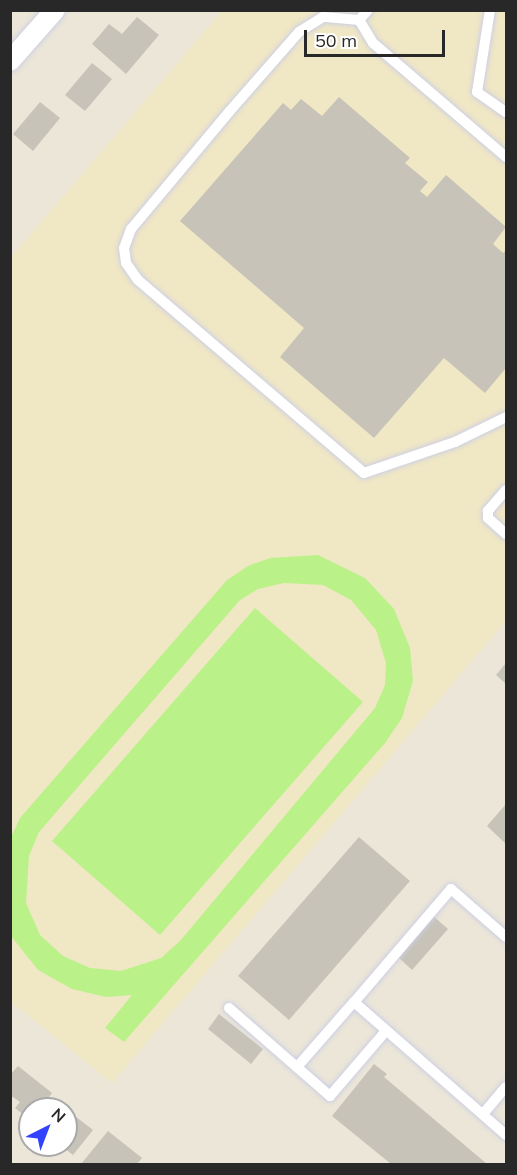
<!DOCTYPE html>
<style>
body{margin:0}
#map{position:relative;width:517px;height:1175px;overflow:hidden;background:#ece6d8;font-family:Mulish,sans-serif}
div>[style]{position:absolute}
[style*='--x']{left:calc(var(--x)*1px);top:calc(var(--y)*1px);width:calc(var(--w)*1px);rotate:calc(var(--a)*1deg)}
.education>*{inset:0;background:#f0e7c5}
.pitch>*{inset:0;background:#baf289}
.building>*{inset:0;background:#c7c3b8}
.roads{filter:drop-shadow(0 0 2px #cdcfe3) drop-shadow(0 0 2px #cdcfe3)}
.service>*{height:10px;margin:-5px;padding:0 5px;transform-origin:5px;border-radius:5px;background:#fff}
.minor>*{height:20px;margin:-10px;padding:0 10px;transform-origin:10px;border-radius:10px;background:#fff}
span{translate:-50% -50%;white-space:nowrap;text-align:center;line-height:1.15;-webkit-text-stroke:4.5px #fff;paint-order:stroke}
.frame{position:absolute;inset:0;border:12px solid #282828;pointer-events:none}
.north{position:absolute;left:18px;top:1097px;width:60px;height:60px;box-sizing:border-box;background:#fff;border:2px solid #a9a9a9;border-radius:50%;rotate:42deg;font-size:16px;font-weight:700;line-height:24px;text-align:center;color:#282828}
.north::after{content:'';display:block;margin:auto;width:21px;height:27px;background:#3243ff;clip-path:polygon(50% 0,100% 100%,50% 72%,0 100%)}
.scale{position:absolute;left:304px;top:30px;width:141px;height:27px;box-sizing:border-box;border:3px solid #282828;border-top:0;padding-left:8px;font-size:18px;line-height:21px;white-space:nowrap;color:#282828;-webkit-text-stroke:4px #fff;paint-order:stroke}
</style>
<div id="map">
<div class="education">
<i style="clip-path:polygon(222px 11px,506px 11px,506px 621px,112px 1083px,11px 1002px,11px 257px)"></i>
</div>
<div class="pitch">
<i style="clip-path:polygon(evenodd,318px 555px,365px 578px,394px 609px,410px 648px,413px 681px,402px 718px,385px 743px,124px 1042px,105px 1028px,132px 995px,106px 997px,72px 989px,38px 970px,11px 936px,11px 837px,20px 818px,227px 580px,248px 566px,270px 558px,318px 555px,284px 583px,323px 585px,351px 600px,376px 630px,386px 663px,385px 685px,375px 708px,180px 941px,161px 958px,121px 971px,90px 968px,63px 956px,40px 935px,26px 903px,29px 856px,39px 832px,240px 600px,258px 589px,284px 583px)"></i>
<i style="clip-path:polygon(255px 608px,363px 702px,160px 935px,52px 841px)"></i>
</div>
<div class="building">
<i style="clip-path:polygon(137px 17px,159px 35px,126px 74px,92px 44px,109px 24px,122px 34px)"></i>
<i style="clip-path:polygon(92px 63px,112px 79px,85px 111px,65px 95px)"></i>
<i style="clip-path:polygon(339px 97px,410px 158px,405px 163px,428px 182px,420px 191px,427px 197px,446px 175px,506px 227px,493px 244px,503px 253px,506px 250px,506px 368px,485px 393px,444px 358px,374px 438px,280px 357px,304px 328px,180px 221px,283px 103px,291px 110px,301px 99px,322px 116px)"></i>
<i style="clip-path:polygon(40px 102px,60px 118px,33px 151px,13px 134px)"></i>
<i style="clip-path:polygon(506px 663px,506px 684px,496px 675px)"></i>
<i style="clip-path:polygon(506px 804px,506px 844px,487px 826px)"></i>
<i style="clip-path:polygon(359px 837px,410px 881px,289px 1020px,238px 976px)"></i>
<i style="clip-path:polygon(432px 915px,448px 929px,412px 970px,397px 956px)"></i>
<i style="clip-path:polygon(219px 1014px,263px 1049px,251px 1064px,208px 1029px)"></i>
<i style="clip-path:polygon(374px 1064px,387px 1074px,384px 1077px,487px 1164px,391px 1164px,332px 1116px)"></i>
<i style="clip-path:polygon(18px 1066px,52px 1093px,40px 1109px,30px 1109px,30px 1120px,15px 1108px,20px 1102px,10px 1095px,10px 1075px)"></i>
<i style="clip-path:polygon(66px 1109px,93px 1130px,73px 1155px,60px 1145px,66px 1145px)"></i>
<i style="clip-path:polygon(108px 1131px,142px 1158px,137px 1164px,81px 1164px)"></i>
</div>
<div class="roads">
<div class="service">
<i style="--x:490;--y:10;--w:83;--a:99"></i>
<i style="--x:477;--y:92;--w:35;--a:35"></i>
<i style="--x:359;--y:20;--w:13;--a:-48"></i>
<i style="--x:506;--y:157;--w:175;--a:-139.4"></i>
<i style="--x:373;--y:43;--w:27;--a:-121"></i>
<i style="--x:359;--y:20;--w:36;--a:-175"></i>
<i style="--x:323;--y:17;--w:28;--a:148"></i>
<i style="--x:299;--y:32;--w:106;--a:131.2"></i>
<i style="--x:229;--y:112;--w:153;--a:129.9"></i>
<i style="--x:131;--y:229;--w:20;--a:110"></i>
<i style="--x:124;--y:248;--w:15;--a:82"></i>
<i style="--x:126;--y:263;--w:21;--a:55"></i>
<i style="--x:138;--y:280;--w:297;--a:40.5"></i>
<i style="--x:364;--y:473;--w:96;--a:-18.8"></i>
<i style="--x:455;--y:442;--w:57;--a:-26.1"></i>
<i style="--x:506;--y:490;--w:28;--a:131"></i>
<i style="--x:488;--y:511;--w:7;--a:90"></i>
<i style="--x:488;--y:518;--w:24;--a:42"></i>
<i style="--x:506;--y:937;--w:73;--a:-138.9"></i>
<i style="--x:451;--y:889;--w:149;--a:130.6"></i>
<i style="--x:354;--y:1002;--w:202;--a:41.2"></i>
<i style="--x:229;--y:1008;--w:134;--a:41.1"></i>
<i style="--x:330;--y:1096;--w:86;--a:-49.3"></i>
<i style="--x:297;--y:1067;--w:86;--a:-48.8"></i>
<i style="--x:483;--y:1114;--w:35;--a:-50"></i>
</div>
<div class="minor">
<i style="--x:10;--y:61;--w:68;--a:-48.6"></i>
</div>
</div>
<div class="frame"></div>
<div class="north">N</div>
<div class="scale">50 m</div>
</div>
